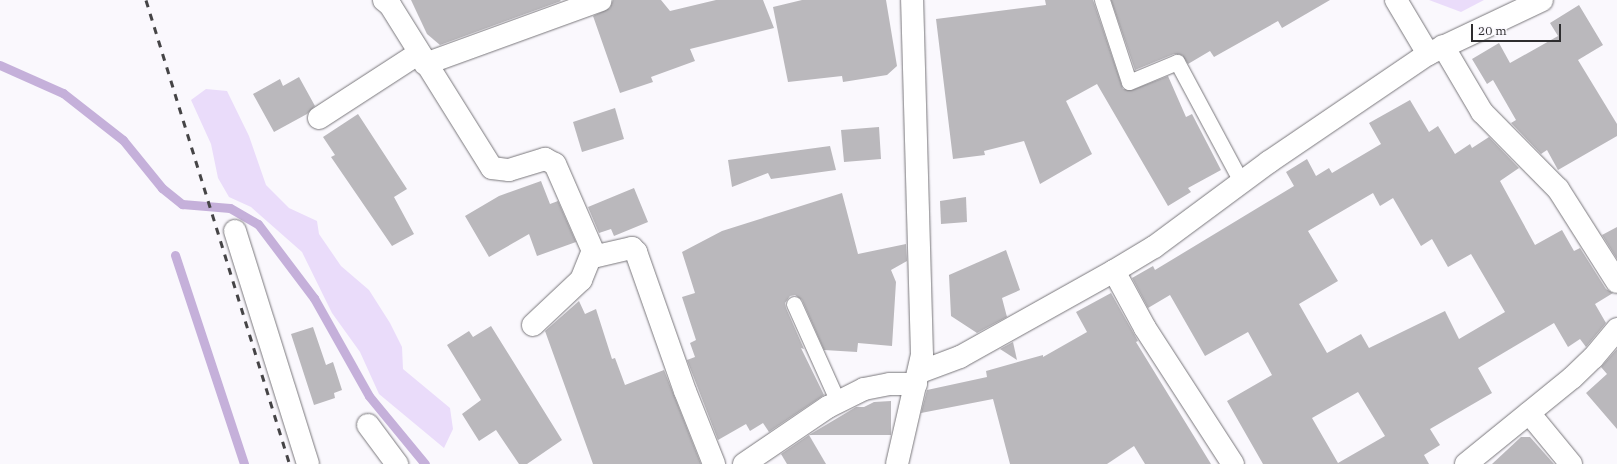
<!DOCTYPE html>
<style>
body{margin:0}
#map{position:relative;width:1617px;height:464px;overflow:hidden;background:#faf8fd;font-family:"IBM Plex Serif",serif}
div>[style]{position:absolute}
[style*='--x']{left:calc(var(--x)*1px);top:calc(var(--y)*1px);width:calc(var(--w)*1px);rotate:calc(var(--a)*1deg)}
.green>*{inset:0;background:#eadcfa}
.stream>*{height:9px;margin:-4.5px;padding:0 4.5px;transform-origin:4.5px;border-radius:4.5px;background:#c5b0da}
.building>*{inset:0;background:#bab8bc}
.roads{filter:drop-shadow(0 0 1px #79777b) drop-shadow(0 0 1px #79777b)}
.service>*{height:15px;margin:-7.5px;padding:0 7.5px;transform-origin:7.5px;border-radius:7.5px;background:#fff}
.minor>*{height:22px;margin:-11px;padding:0 11px;transform-origin:11px;border-radius:11px;background:#fff}
.rail>*{height:3px;margin-top:-1.5px;transform-origin:0;background:repeating-linear-gradient(90deg,#454446 0 7px,transparent 0 14px)}
span{translate:-50% -50%;white-space:nowrap;text-align:center;line-height:1.15;-webkit-text-stroke:3px #faf8fd;paint-order:stroke}
.scale{position:absolute;left:1471px;top:24px;width:90px;height:18px;box-sizing:border-box;border:2px solid #2e2d2f;border-top:0;padding-left:5px;font-size:12px;line-height:14px;white-space:nowrap;color:#2e2d2f;-webkit-text-stroke:3px #faf8fd;paint-order:stroke}
</style>
<div id="map">
<div class="green">
<i style="clip-path:polygon(1429px 0,1484px 0,1461px 12px)"></i>
<i style="clip-path:polygon(206px 89px,227px 91px,249px 136px,266px 185px,289px 208px,317px 221px,319px 234px,341px 266px,369px 290px,390px 323px,402px 347px,403px 369px,450px 408px,453px 429px,444px 448px,379px 394px,360px 352px,332px 313px,302px 252px,251px 207px,229px 197px,218px 178px,211px 144px,191px 100px)"></i>
</div>
<div class="stream">
<i style="--x:0;--y:65;--w:69;--a:24"></i>
<i style="--x:63;--y:93;--w:76;--a:38.1"></i>
<i style="--x:123;--y:140;--w:62;--a:50.9"></i>
<i style="--x:162;--y:188;--w:26;--a:39"></i>
<i style="--x:182;--y:204;--w:48;--a:4.8"></i>
<i style="--x:230;--y:208;--w:32;--a:30"></i>
<i style="--x:258;--y:224;--w:93;--a:52.9"></i>
<i style="--x:314;--y:298;--w:112;--a:60.7"></i>
<i style="--x:369;--y:396;--w:88;--a:50.5"></i>
<i style="--x:175;--y:255;--w:220;--a:71.7"></i>
</div>
<div class="building">
<i style="clip-path:polygon(411px 0,560px 0,561px 1px,440px 45px,427px 34px)"></i>
<i style="clip-path:polygon(613px 0,661px 0,670px 11px,716px 0,763px 0,774px 28px,690px 49px,695px 61px,651px 77px,653px 82px,620px 93px,593px 16px,610px 8px)"></i>
<i style="clip-path:polygon(802px 0,886px 0,897px 66px,887px 75px,843px 82px,842px 76px,788px 82px,773px 7px)"></i>
<i style="clip-path:polygon(1045px 0,1093px 0,1123px 89px,1132px 90px,1168px 76px,1186px 117px,1192px 114px,1221px 170px,1188px 188px,1191px 192px,1168px 206px,1097px 84px,1066px 101px,1092px 154px,1040px 184px,1024px 141px,984px 151px,985px 155px,953px 159px,936px 19px,1046px 5px)"></i>
<i style="clip-path:polygon(1111px 0,1330px 0,1282px 28px,1278px 21px,1214px 57px,1210px 51px,1188px 64px,1182px 55px,1174px 54px,1135px 70px)"></i>
<i style="clip-path:polygon(1579px 5px,1603px 45px,1578px 60px,1617px 124px,1617px 136px,1558px 170px,1547px 150px,1541px 154px,1511px 123px,1516px 120px,1493px 80px,1487px 84px,1472px 59px,1499px 43px,1510px 63px,1558px 36px,1550px 23px)"></i>
<i style="clip-path:polygon(299px 77px,315px 106px,307px 114px,274px 132px,253px 94px,280px 79px,283px 86px)"></i>
<i style="clip-path:polygon(evenodd,1410px 100px,1429px 132px,1438px 126px,1455px 154px,1470px 144px,1472px 148px,1489px 137px,1519px 168px,1500px 181px,1535px 245px,1562px 230px,1574px 251px,1580px 248px,1606px 289px,1613px 293px,1595px 304px,1606px 323px,1586px 347px,1580px 339px,1568px 347px,1554px 323px,1478px 368px,1492px 393px,1430px 429px,1440px 445px,1424px 455px,1429px 464px,1263px 464px,1227px 401px,1272px 375px,1248px 332px,1205px 356px,1170px 295px,1148px 308px,1132px 278px,1153px 266px,1155px 270px,1294px 186px,1286px 172px,1307px 159px,1316px 176px,1329px 168px,1332px 173px,1381px 144px,1369px 123px,1410px 100px,1373px 193px,1380px 206px,1393px 198px,1421px 246px,1432px 239px,1448px 267px,1471px 254px,1505px 312px,1459px 339px,1445px 311px,1369px 348px,1361px 334px,1327px 353px,1299px 304px,1338px 281px,1308px 231px,1373px 193px,1410px 100px,1358px 392px,1385px 436px,1338px 463px,1312px 418px,1358px 392px)"></i>
<i style="clip-path:polygon(615px 108px,624px 139px,582px 152px,573px 122px)"></i>
<i style="clip-path:polygon(358px 114px,407px 189px,394px 197px,414px 234px,392px 246px,331px 157px,335px 155px,323px 137px)"></i>
<i style="clip-path:polygon(879px 127px,881px 159px,844px 162px,841px 130px)"></i>
<i style="clip-path:polygon(830px 146px,836px 170px,771px 179px,768px 173px,732px 187px,728px 160px)"></i>
<i style="clip-path:polygon(541px 181px,550px 204px,558px 201px,576px 242px,537px 256px,529px 234px,489px 257px,465px 216px,499px 196px)"></i>
<i style="clip-path:polygon(634px 188px,648px 222px,614px 236px,611px 229px,599px 233px,588px 207px)"></i>
<i style="clip-path:polygon(842px 193px,858px 254px,906px 244px,907px 261px,891px 270px,896px 282px,892px 346px,858px 343px,857px 352px,824px 350px,802px 300px,795px 295px,790px 296px,785px 303px,786px 308px,804px 349px,801px 348px,824px 395px,769px 432px,763px 423px,750px 431px,746px 424px,718px 440px,687px 360px,695px 357px,690px 343px,696px 340px,682px 297px,695px 293px,682px 252px,722px 231px)"></i>
<i style="clip-path:polygon(966px 197px,967px 222px,941px 224px,940px 201px)"></i>
<i style="clip-path:polygon(1617px 227px,1617px 259px,1602px 235px)"></i>
<i style="clip-path:polygon(1006px 250px,1020px 290px,1002px 298px,1007px 317px,977px 333px,951px 316px,949px 275px)"></i>
<i style="clip-path:polygon(1111px 293px,1138px 341px,1136px 342px,1211px 464px,1145px 464px,1134px 446px,1107px 464px,1010px 464px,993px 399px,921px 413px,927px 390px,987px 377px,986px 371px,1043px 355px,1043px 357px,1087px 332px,1076px 312px)"></i>
<i style="clip-path:polygon(579px 301px,585px 314px,596px 309px,612px 359px,615px 358px,625px 385px,664px 370px,701px 464px,593px 464px,545px 331px)"></i>
<i style="clip-path:polygon(491px 326px,562px 440px,527px 464px,519px 464px,496px 430px,479px 441px,462px 414px,481px 400px,447px 345px,469px 331px,473px 337px)"></i>
<i style="clip-path:polygon(313px 327px,326px 365px,333px 362px,342px 390px,334px 393px,335px 398px,314px 405px,291px 334px)"></i>
<i style="clip-path:polygon(1013px 342px,1017px 360px,1000px 349px)"></i>
<i style="clip-path:polygon(1617px 349px,1617px 429px,1586px 393px,1607px 374px,1601px 367px)"></i>
<i style="clip-path:polygon(891px 401px,891px 435px,809px 435px,856px 407px,864px 407px,874px 402px)"></i>
<i style="clip-path:polygon(809px 435px,826px 464px,787px 464px,781px 454px)"></i>
<i style="clip-path:polygon(1521px 437px,1530px 437px,1554px 464px,1492px 464px)"></i>
</div>
<div class="roads">
<div class="service">
<i style="--x:1102;--y:0;--w:86;--a:71.8"></i>
<i style="--x:1129;--y:82;--w:52;--a:-22.6"></i>
<i style="--x:1177;--y:62;--w:137;--a:61.8"></i>
<i style="--x:794;--y:304;--w:107;--a:65.8"></i>
</div>
<div class="minor">
<i style="--x:384;--y:0;--w:8;--a:40"></i>
<i style="--x:390;--y:5;--w:192;--a:58"></i>
<i style="--x:492;--y:168;--w:17;--a:7"></i>
<i style="--x:509;--y:170;--w:38;--a:-17"></i>
<i style="--x:545;--y:159;--w:11;--a:27"></i>
<i style="--x:555;--y:164;--w:95;--a:66.4"></i>
<i style="--x:593;--y:251;--w:6;--a:51"></i>
<i style="--x:597;--y:256;--w:36;--a:-13"></i>
<i style="--x:632;--y:248;--w:6;--a:45"></i>
<i style="--x:636;--y:252;--w:147;--a:70.6"></i>
<i style="--x:685;--y:391;--w:79;--a:68.3"></i>
<i style="--x:1396;--y:0;--w:63;--a:59.3"></i>
<i style="--x:1443;--y:46;--w:77;--a:59.4"></i>
<i style="--x:1482;--y:112;--w:108;--a:45.4"></i>
<i style="--x:1558;--y:189;--w:110;--a:57.6"></i>
<i style="--x:425;--y:64;--w:187;--a:-20"></i>
<i style="--x:319;--y:118;--w:119;--a:-33"></i>
<i style="--x:235;--y:231;--w:244;--a:72.6"></i>
<i style="--x:1114;--y:271;--w:65;--a:61.5"></i>
<i style="--x:1145;--y:328;--w:162;--a:57.1"></i>
<i style="--x:533;--y:325;--w:66;--a:-43.2"></i>
<i style="--x:581;--y:280;--w:31;--a:-68"></i>
<i style="--x:920;--y:372;--w:43;--a:-20.6"></i>
<i style="--x:960;--y:357;--w:176;--a:-29.2"></i>
<i style="--x:1114;--y:271;--w:47;--a:-31"></i>
<i style="--x:1154;--y:247;--w:143;--a:-36.5"></i>
<i style="--x:1269;--y:162;--w:192;--a:-34.2"></i>
<i style="--x:1428;--y:54;--w:126;--a:-25.3"></i>
<i style="--x:1529;--y:413;--w:66;--a:50.5"></i>
<i style="--x:368;--y:425;--w:49;--a:53.4"></i>
<i style="--x:744;--y:464;--w:102;--a:-34.2"></i>
<i style="--x:828;--y:407;--w:40;--a:-26.6"></i>
<i style="--x:864;--y:389;--w:26;--a:-11"></i>
<i style="--x:890;--y:384;--w:26;--a:0"></i>
<i style="--x:897;--y:464;--w:112;--a:-77.1"></i>
<i style="--x:922;--y:355;--w:355;--a:-91.6"></i>
<i style="--x:1466;--y:464;--w:136;--a:-39.1"></i>
<i style="--x:1572;--y:378;--w:29;--a:-44"></i>
<i style="--x:1593;--y:358;--w:38;--a:-50"></i>
</div>
</div>
<div class="rail">
<i style="--x:146;--y:0;--w:486;--a:72.8"></i>
</div>
<div class="scale">20 m</div>
</div>
